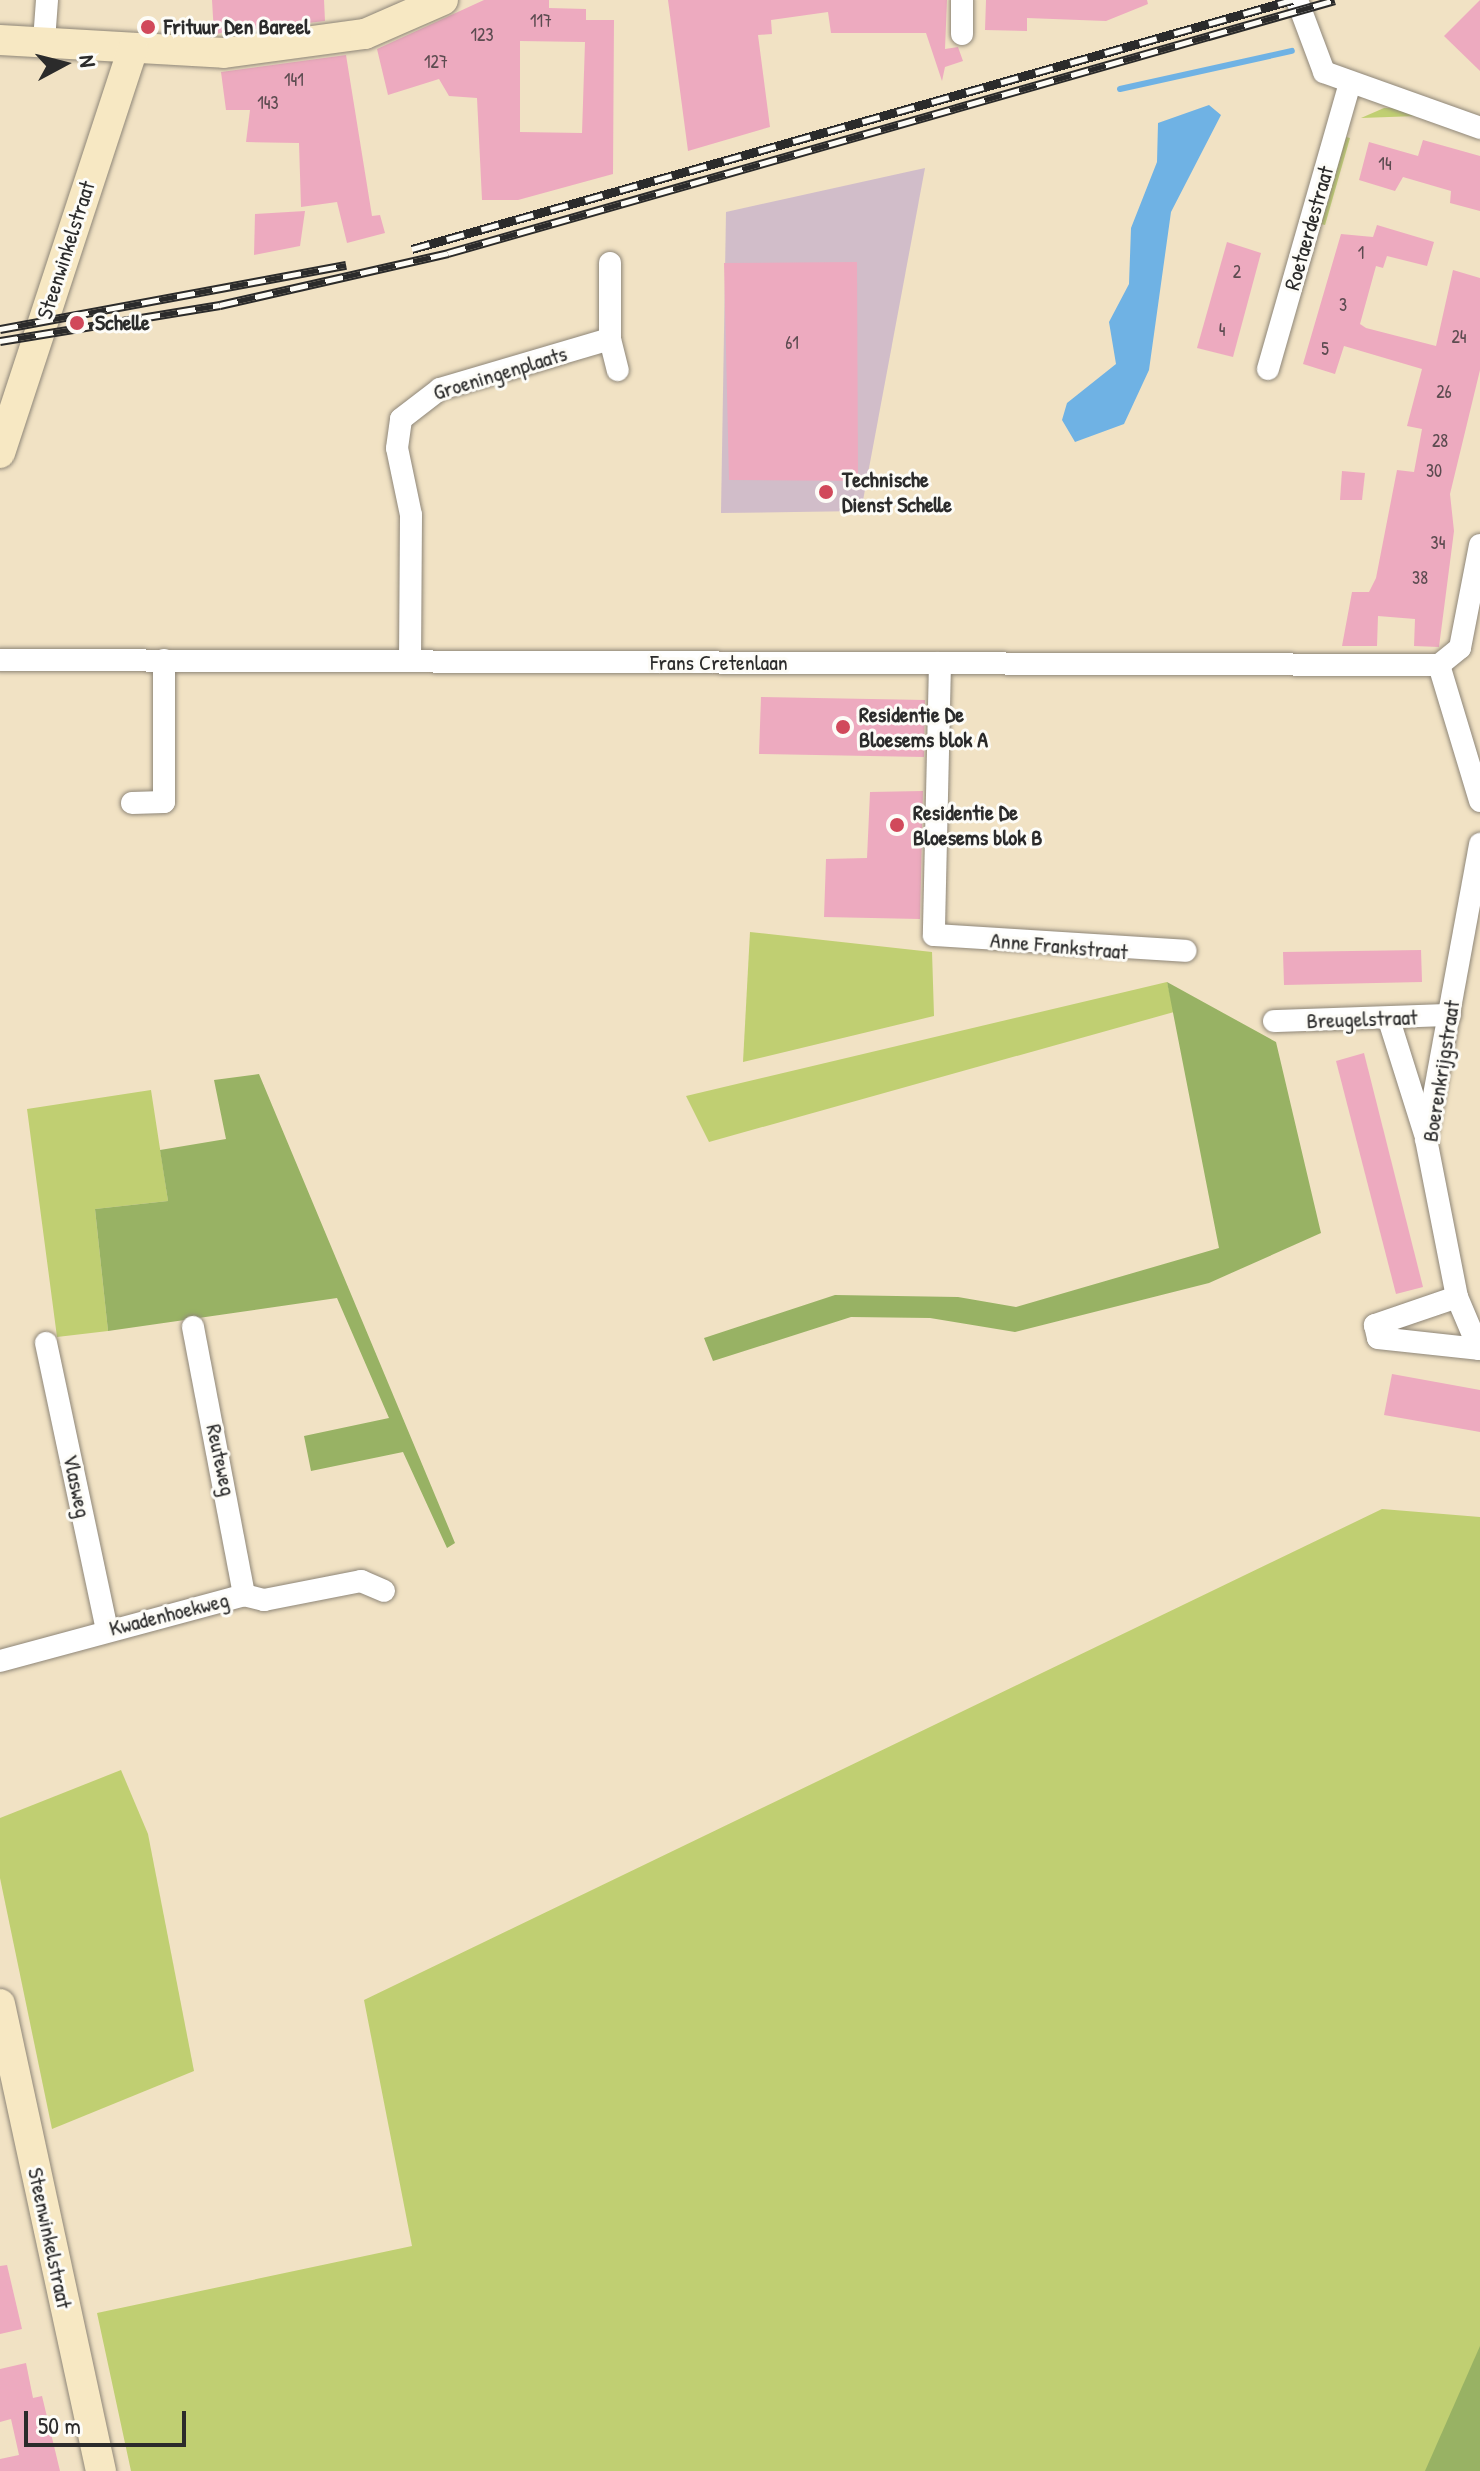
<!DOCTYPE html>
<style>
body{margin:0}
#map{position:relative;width:1480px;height:2471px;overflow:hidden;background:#f1e2c4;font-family:"Patrick Hand",sans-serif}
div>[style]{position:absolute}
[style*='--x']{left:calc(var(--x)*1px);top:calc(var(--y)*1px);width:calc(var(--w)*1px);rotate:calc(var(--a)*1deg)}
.industrial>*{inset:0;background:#d1bdc9}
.green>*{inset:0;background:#c0cf72}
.forest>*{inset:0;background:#98b264}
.water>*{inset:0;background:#6fb2e4}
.stream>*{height:6px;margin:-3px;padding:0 3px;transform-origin:3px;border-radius:3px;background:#6fb2e4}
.building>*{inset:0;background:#edaabf}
.roads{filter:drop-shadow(0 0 2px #8e8678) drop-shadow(0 0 2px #8e8678)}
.street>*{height:22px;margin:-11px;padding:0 11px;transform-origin:11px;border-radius:11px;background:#fff}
.secondary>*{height:30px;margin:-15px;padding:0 15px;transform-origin:15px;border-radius:15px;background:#f7e8c3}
.rail>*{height:9px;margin-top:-4.5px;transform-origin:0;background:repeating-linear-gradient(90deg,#fdfcf7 0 18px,#2b2b2b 0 36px);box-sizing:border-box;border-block:2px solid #2b2b2b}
.dots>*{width:22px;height:22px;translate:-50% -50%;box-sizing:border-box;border:4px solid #fdfcf7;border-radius:50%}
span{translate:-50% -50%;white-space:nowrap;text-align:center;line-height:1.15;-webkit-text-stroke:6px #fdfcf7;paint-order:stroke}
.number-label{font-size:18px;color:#5c4b50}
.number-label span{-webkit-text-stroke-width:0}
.poi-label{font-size:22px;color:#2b2b2b;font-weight:700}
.left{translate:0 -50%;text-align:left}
.street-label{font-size:22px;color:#2b2b2b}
.north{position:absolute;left:24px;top:24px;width:80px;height:80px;-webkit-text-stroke:6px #fdfcf7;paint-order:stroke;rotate:83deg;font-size:22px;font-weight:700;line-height:32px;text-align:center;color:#2b2b2b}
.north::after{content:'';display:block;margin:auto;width:28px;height:36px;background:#2b2b2b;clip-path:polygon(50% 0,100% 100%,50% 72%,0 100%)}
.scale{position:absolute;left:24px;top:2411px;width:162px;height:36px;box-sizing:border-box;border:4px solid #2b2b2b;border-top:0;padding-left:10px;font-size:24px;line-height:28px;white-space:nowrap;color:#2b2b2b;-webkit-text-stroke:6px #fdfcf7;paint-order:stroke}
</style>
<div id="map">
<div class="industrial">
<i style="clip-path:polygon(925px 168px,861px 511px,721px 513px,726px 212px)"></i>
</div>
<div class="green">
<i style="clip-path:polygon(1384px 108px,1393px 108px,1417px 116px,1361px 118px)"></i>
<i style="clip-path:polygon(1346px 137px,1350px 138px,1325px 225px,1321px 224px)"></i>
<i style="clip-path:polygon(750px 932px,932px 952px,934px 1016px,743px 1062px)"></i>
<i style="clip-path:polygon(1167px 982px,1174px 1012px,709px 1142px,686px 1096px)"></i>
<i style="clip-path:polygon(151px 1090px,168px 1201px,95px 1209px,108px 1331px,57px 1337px,27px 1109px)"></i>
<i style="clip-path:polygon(1382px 1509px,1480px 1517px,1480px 2471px,131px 2471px,97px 2313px,412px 2246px,364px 2000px)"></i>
<i style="clip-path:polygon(121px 1770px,148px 1834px,194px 2071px,52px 2129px,0 1878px,0 1818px)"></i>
</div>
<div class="forest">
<i style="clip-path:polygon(1167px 982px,1276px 1042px,1321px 1233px,1209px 1283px,1015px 1332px,930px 1318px,851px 1317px,713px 1361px,704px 1338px,835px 1295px,958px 1297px,1016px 1307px,1219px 1248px)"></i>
<i style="clip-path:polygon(259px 1074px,455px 1543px,447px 1548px,403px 1452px,311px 1471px,304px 1436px,389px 1418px,337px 1298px,108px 1331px,95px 1209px,168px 1201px,160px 1150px,226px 1139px,214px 1080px)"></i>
<i style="clip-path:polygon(1480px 2346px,1480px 2471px,1425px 2471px)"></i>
</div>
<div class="water">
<i style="clip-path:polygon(1209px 105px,1221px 115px,1171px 212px,1149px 370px,1124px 424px,1075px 442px,1062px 420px,1067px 403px,1116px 364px,1109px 322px,1129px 284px,1131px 228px,1157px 162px,1158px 123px)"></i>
</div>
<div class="stream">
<i style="--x:1120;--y:89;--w:176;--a:-12.5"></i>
</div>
<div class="building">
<i style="clip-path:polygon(212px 0,324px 0,325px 21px,214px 34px)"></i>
<i style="clip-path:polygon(evenodd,484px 0,549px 0,549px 8px,586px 9px,586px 20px,614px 20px,613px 174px,518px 200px,482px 200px,477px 98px,449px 96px,439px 79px,388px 95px,377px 49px,484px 0,520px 41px,585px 42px,582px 133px,520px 132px,520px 41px)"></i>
<i style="clip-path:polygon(668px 0,947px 0,945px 49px,958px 47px,963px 61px,945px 67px,942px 81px,926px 33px,831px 33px,828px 12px,771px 20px,772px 34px,758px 35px,770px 127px,688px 151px)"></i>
<i style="clip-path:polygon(986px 0,1147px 0,1148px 4px,1106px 21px,1027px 18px,1027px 31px,985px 30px)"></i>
<i style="clip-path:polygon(1480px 0,1480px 71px,1444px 36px)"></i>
<i style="clip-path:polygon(346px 55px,372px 216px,380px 215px,385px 233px,347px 243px,337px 202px,301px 207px,299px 143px,246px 142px,250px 110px,226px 110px,221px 72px)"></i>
<i style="clip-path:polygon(1423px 140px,1480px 156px,1480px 211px,1450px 203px,1451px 191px,1403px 177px,1395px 191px,1359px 180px,1369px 142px,1418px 156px)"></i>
<i style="clip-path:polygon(305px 211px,300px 246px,254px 255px,255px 214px)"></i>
<i style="clip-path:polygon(1377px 225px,1434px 242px,1427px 266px,1387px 256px,1383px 268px,1376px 266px,1360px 324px,1366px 328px,1436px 346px,1453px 270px,1480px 278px,1480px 370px,1450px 494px,1454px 531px,1439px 647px,1414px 646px,1415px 619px,1378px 616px,1377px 646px,1342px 646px,1352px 592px,1369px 592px,1376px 578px,1397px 470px,1414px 472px,1422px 429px,1407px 426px,1422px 369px,1344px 346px,1335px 374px,1303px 364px,1341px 234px,1373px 237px)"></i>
<i style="clip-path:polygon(1227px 242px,1261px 253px,1233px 357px,1197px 348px)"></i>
<i style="clip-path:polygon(857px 262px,858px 481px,729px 480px,724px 263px)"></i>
<i style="clip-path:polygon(1342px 471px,1365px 473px,1362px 500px,1340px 500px)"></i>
<i style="clip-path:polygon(761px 697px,925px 700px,924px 757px,759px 754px)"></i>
<i style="clip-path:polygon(923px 791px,920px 919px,824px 917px,826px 859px,867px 858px,870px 792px)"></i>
<i style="clip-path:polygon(1421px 950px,1422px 982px,1284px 985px,1283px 952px)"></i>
<i style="clip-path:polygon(1364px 1053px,1423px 1287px,1396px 1294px,1336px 1061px)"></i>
<i style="clip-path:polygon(1392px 1374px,1480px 1390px,1480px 1432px,1384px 1415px)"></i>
<i style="clip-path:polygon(7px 2265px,22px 2329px,0 2334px,0 2266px)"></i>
<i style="clip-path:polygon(26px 2363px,33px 2398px,42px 2396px,60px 2471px,0 2471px,0 2459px,19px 2455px,11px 2419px,0 2422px,0 2369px)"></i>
</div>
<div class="roads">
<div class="street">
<i style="--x:1297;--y:0;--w:77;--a:69.4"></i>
<i style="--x:1324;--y:72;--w:166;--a:19.7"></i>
<i style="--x:962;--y:34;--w:34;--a:-90"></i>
<i style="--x:44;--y:41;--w:41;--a:-85.8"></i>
<i style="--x:610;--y:339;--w:32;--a:76"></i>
<i style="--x:1268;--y:369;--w:293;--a:-74"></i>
<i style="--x:0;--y:660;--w:1439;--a:0.2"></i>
<i style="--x:1439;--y:665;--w:27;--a:-39"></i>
<i style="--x:1460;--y:648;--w:105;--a:-79"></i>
<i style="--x:410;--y:660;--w:145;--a:-89.6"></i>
<i style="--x:411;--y:515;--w:68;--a:-101.8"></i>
<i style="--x:397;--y:448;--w:29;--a:-82"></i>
<i style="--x:401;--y:419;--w:49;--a:-37.6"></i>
<i style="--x:440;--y:389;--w:177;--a:-16.4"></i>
<i style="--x:610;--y:339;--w:76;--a:-90"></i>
<i style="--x:940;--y:663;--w:272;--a:91.3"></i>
<i style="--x:934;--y:935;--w:252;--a:3.6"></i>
<i style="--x:1439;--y:665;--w:142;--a:73.2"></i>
<i style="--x:132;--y:803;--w:32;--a:-2"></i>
<i style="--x:164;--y:802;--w:142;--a:-90"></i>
<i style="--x:1389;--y:1020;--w:120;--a:72.5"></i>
<i style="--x:1274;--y:1021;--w:176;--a:-2"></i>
<i style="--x:1457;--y:1297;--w:161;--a:-101.1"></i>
<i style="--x:1426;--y:1139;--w:300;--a:-79.6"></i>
<i style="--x:193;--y:1327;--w:273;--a:79.2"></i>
<i style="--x:46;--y:1343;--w:293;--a:78"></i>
<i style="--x:1479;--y:1349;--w:56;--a:-112.9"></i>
<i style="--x:1457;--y:1297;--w:87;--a:161.1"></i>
<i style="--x:1375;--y:1325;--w:13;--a:77"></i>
<i style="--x:1378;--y:1338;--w:103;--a:6.2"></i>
<i style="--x:0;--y:1661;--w:253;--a:-15.1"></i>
<i style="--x:244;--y:1595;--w:21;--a:14"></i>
<i style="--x:264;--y:1600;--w:99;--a:-11.1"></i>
<i style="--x:361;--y:1581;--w:25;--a:23"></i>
</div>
<div class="secondary">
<i style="--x:0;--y:40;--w:224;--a:3.3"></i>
<i style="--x:224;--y:53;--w:142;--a:-7.7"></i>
<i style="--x:365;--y:34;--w:85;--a:-23.6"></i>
<i style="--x:0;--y:453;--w:426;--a:-71.8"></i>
<i style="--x:0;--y:2004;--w:478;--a:77.8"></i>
</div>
</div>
<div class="rail">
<i style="--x:412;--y:249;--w:915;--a:-15.8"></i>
<i style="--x:0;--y:329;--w:352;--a:-10.5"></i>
<i style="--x:0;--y:341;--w:223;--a:-9.3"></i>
<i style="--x:220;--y:305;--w:234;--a:-12.8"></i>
<i style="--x:448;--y:253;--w:922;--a:-15.92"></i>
</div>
<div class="dots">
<i style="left:148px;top:27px;background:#d1495b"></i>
<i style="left:77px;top:323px;background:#d1495b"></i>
<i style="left:826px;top:492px;background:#d1495b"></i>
<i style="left:843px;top:727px;background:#d1495b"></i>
<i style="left:897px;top:825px;background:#d1495b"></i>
</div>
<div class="number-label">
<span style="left:541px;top:21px">117</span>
<span style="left:482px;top:35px">123</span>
<span style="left:436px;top:62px">127</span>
<span style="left:294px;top:80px">141</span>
<span style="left:268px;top:103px">143</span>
<span style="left:1385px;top:164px">14</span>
<span style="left:1361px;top:253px">1</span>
<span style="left:1237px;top:272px">2</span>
<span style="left:1343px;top:305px">3</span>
<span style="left:1222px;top:330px">4</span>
<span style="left:1459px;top:337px">24</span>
<span style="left:792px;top:343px">61</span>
<span style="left:1325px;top:349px">5</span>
<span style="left:1444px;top:392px">26</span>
<span style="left:1440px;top:441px">28</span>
<span style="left:1434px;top:471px">30</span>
<span style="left:1438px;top:543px">34</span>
<span style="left:1420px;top:578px">38</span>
</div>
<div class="poi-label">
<span class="left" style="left:164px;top:27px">Frituur Den Bareel</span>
<span class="left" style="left:95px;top:323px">Schelle</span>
<span class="left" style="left:842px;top:492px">Technische<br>Dienst Schelle</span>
<span class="left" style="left:859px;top:727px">Residentie De<br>Bloesems blok A</span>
<span class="left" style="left:913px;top:825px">Residentie De<br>Bloesems blok B</span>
</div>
<div class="street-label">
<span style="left:1309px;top:228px;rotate:-74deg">Roetaerdestraat</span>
<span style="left:66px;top:250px;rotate:-72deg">Steenwinkelstraat</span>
<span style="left:500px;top:373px;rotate:-17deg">Groeningenplaats</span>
<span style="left:719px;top:663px">Frans Cretenlaan</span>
<span style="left:1059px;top:946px;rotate:5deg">Anne Frankstraat</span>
<span style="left:1362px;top:1019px;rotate:-2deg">Breugelstraat</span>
<span style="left:1441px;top:1071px;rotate:-81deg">Boerenkrijgstraat</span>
<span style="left:221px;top:1460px;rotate:78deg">Reuteweg</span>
<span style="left:77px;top:1486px;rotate:78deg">Vlasweg</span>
<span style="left:169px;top:1614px;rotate:-14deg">Kwadenhoekweg</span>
<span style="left:50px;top:2238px;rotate:78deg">Steenwinkelstraat</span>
</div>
<div class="north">N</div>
<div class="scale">50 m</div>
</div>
